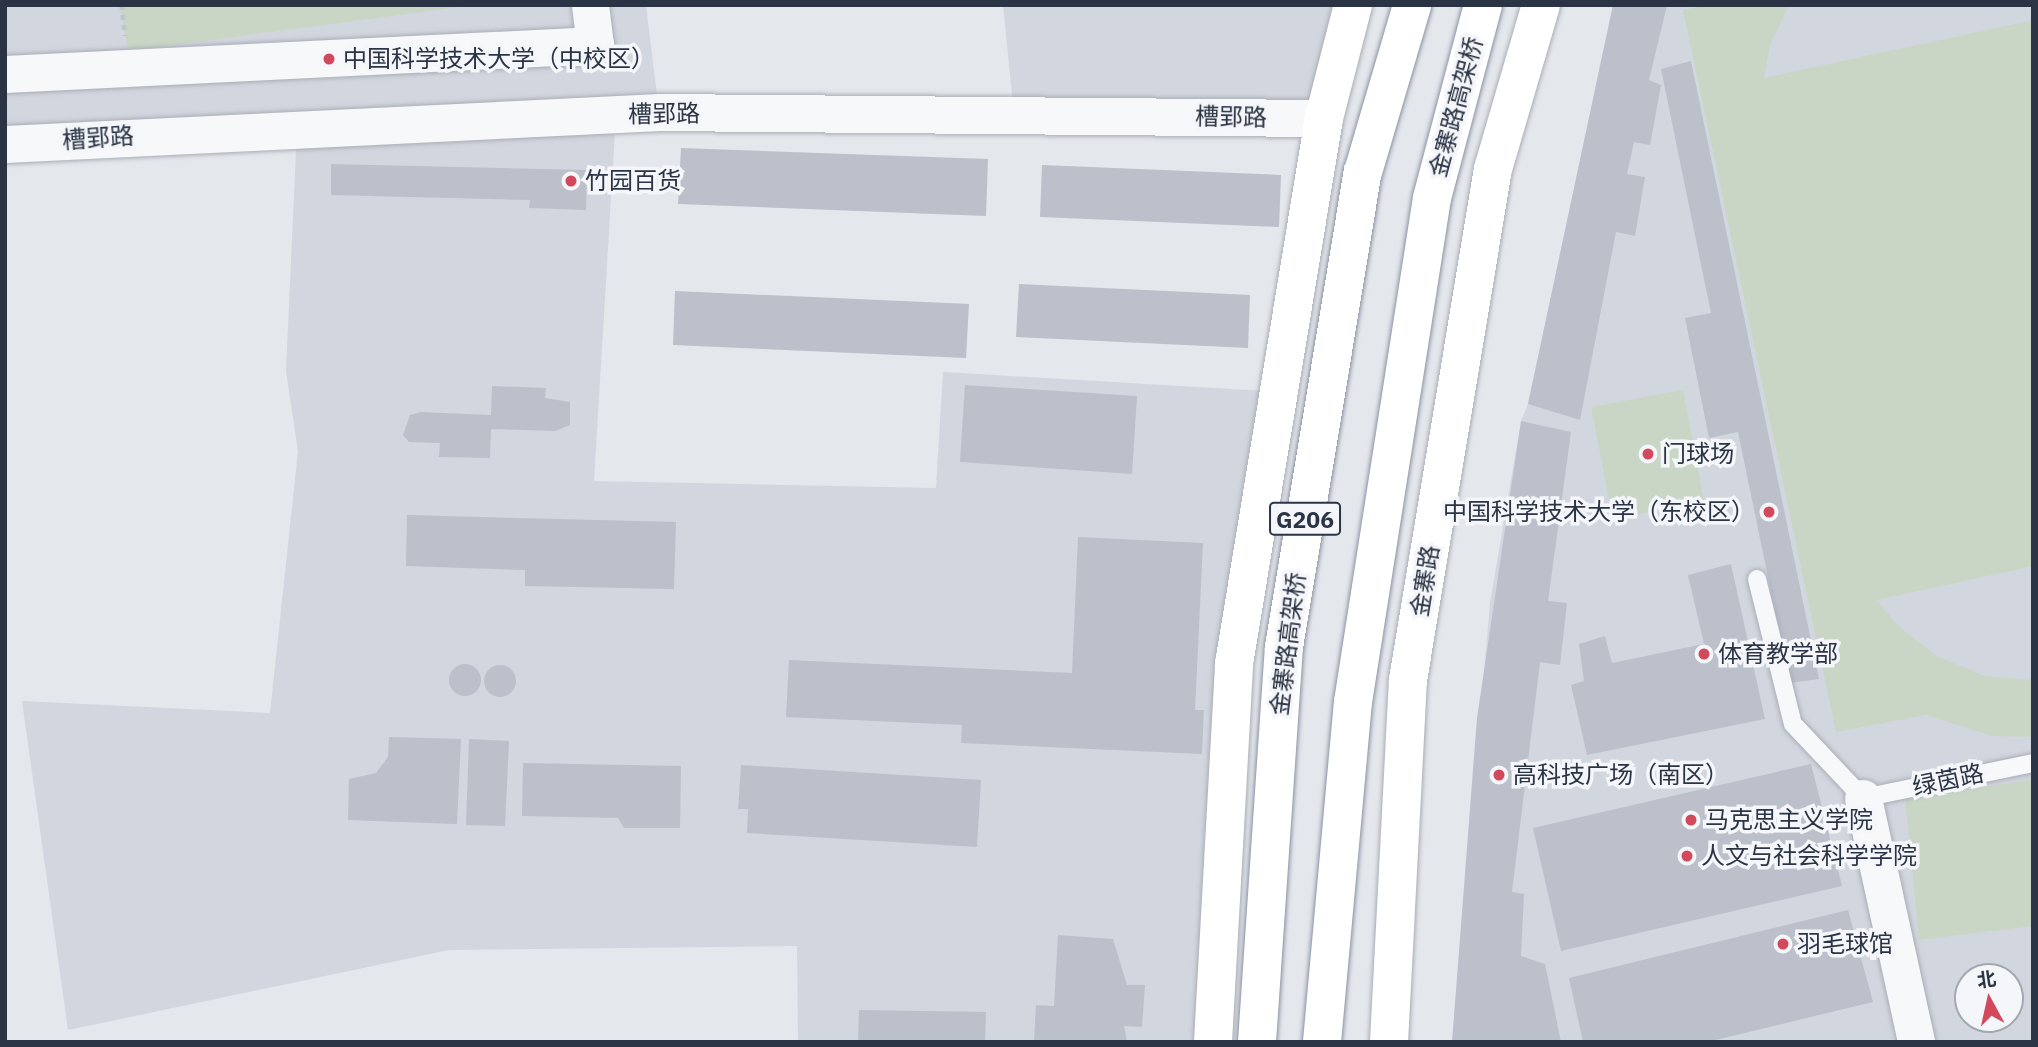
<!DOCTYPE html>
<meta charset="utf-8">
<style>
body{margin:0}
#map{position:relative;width:2038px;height:1047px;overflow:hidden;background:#e4e7ec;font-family:"IBM Plex Sans","Noto Sans SC",sans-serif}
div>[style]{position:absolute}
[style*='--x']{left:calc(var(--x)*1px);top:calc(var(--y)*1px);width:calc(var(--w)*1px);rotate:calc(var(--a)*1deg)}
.built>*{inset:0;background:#d2d6de}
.green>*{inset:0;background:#c9d6c5}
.building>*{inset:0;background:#bbc0ca}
.round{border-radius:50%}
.path>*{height:4.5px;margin-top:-2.25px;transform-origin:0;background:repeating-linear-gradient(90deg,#c2c5cb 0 5px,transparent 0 10px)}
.roads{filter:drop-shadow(0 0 2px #a9aeb7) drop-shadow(0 0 2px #a9aeb7)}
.lane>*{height:18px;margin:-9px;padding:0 9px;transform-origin:9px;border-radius:9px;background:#f7f8fa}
.street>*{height:37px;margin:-18.5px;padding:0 18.5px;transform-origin:18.5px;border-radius:18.5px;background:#f7f8fa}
.highway>*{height:38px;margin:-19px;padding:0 19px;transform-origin:19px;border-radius:19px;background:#fff}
.bridges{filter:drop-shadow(0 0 2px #8b94a3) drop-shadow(0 0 2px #8b94a3)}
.highway-bridge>*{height:38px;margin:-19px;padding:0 19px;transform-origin:19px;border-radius:19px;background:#fff}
.dots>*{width:19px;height:19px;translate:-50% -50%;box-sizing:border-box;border:4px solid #f4f6f9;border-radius:50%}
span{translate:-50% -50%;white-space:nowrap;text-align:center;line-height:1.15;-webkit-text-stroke:7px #f4f6f9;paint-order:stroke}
.shield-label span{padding:2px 5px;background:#f4f6f9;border:2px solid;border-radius:5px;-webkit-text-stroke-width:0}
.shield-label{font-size:23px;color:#2b3445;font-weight:700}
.poi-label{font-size:24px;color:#2b3445}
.left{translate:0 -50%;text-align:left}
.right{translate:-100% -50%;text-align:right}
.street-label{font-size:24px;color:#2b3445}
.frame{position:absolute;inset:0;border:7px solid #2b3445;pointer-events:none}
.north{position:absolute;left:1954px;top:963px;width:70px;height:70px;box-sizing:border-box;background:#f4f6f9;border:2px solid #a4a8b1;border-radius:50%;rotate:352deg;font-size:19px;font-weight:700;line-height:28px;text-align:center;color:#2b3445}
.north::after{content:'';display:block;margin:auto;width:24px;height:32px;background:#d1495b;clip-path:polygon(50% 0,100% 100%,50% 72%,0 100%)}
</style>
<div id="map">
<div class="built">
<i style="clip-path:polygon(5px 5px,646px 5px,659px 112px,616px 115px,594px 481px,936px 488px,943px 372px,1279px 392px,1213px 1042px,798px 1042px,797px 946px,449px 950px,68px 1030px,22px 701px,270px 713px,298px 451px,286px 371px,297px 129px,5px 144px)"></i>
<i style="clip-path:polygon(1003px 5px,1353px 5px,1324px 118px,1014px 115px)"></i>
<i style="clip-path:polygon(evenodd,1613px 5px,2033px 5px,2033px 1042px,1452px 1042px,1490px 603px,1521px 421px,1528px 404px,1613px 5px,1968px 977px,2010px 977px,2010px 1019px,1968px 1019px,1968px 977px)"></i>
</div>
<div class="green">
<i style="clip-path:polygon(120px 5px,475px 5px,128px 51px)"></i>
<i style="clip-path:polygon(1707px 5px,1789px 5px,1770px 45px,1764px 78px,2033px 20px,2033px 566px,1877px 600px,1898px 626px,1938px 657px,1985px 676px,2033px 680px,2033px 737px,1992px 736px,1926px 715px,1836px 732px,1683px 10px)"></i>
<i style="clip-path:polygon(1683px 390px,1704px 502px,1613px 519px,1591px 407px)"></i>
<i style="clip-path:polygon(2033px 780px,2033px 926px,1919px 940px,1905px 798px)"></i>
</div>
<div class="building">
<i style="clip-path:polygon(1613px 5px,1667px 5px,1649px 80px,1661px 85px,1650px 145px,1634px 142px,1627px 174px,1645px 177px,1635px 236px,1616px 232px,1580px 420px,1528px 404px)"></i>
<i style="clip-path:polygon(1691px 61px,1819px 679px,1790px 683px,1738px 432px,1709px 438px,1685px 318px,1711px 313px,1661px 69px)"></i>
<i style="clip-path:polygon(681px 148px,988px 159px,986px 216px,678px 204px)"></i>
<i style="clip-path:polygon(331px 164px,587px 170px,586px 210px,529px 208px,530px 200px,331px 195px)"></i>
<i style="clip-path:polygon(1042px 165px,1281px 175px,1279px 227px,1040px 217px)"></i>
<i style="clip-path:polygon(1019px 284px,1250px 295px,1248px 348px,1016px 337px)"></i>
<i style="clip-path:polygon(675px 291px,969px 304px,966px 358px,673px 345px)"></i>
<i style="clip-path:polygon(965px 385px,1137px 396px,1132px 474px,960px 462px)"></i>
<i style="clip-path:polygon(492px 386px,546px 388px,545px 398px,570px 402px,570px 425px,555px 431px,491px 429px,490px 458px,439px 457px,440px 443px,409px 442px,403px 435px,410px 415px,421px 412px,491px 415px)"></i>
<i style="clip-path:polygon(1521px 421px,1571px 432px,1548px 601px,1567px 603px,1560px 665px,1540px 662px,1512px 892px,1524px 894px,1521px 956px,1545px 964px,1561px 1042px,1452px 1042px,1477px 718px)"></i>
<i style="clip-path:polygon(407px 515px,676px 522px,674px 589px,525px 586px,525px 570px,406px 566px)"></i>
<i style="clip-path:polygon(1078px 537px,1203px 543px,1195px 710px,1204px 710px,1202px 754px,961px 743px,962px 725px,786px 717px,789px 660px,1072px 673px)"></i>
<i style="clip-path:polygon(1731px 564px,1765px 719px,1587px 755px,1571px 685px,1584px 681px,1579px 644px,1605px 636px,1612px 663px,1704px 644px,1688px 575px)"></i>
<i class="round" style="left:449px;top:664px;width:32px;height:32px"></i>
<i class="round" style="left:484px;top:665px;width:32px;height:32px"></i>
<i style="clip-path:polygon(389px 737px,461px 739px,457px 824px,348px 820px,349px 779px,376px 773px,388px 757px)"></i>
<i style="clip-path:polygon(469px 739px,509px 741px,505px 826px,466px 825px)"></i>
<i style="clip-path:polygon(523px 763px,681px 766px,680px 828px,624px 828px,618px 818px,522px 816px)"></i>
<i style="clip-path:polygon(1811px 764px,1842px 886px,1561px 951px,1533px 828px)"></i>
<i style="clip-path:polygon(741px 765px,981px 780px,977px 847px,747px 833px,748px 809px,738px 809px)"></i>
<i style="clip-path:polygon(1848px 910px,1873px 1002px,1707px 1042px,1583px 1042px,1569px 978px)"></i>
<i style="clip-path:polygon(1058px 935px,1113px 939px,1127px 985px,1145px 985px,1142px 1027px,1124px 1026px,1127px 1042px,1034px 1042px,1036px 1005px,1054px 1006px)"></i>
<i style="clip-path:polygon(859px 1010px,986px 1012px,985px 1042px,858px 1042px)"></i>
</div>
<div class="path">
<i style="--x:122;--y:5;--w:31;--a:84"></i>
</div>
<div class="roads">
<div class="lane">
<i style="--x:1757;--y:579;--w:149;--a:76.1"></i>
<i style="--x:1793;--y:724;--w:102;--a:46.6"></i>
<i style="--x:1863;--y:798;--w:174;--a:-11.6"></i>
</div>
<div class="street">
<i style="--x:5;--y:74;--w:591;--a:-2.81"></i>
<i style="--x:595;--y:45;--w:40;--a:-97.1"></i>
<i style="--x:5;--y:144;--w:655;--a:-2.8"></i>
<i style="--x:659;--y:112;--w:665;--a:0.52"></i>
<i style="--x:1863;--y:798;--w:250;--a:77.7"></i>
</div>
<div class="highway">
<i style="--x:1213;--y:1042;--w:379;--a:-86.8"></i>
<i style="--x:1234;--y:664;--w:553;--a:-80.64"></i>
<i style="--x:1324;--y:118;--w:117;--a:-75.6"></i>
<i style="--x:1389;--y:1042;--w:362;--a:-87"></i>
<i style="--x:1408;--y:680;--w:518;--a:-80.56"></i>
<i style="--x:1493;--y:169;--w:171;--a:-73.7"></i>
</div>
</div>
<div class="bridges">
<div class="highway-bridge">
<i style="--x:1257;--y:1042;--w:396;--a:-86.1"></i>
<i style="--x:1284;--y:647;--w:482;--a:-80.6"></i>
<i style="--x:1363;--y:172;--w:174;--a:-73.6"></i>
<i style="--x:1322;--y:1042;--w:341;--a:-84.8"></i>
<i style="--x:1353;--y:702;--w:510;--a:-81.09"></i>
<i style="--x:1432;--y:198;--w:200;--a:-75.2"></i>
</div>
</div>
<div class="dots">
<i style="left:329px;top:59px;background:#d1495b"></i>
<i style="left:571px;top:181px;background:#d1495b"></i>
<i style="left:1648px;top:454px;background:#d1495b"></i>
<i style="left:1769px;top:512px;background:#d1495b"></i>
<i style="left:1704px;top:654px;background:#d1495b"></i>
<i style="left:1499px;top:775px;background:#d1495b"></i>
<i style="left:1691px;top:820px;background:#d1495b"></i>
<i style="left:1687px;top:856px;background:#d1495b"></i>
<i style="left:1783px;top:944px;background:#d1495b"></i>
</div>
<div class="shield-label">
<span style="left:1305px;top:519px">G206</span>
</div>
<div class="poi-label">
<span class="left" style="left:343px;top:59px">中国科学技术大学（中校区）</span>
<span class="left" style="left:585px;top:181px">竹园百货</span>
<span class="left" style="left:1662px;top:454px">门球场</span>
<span class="right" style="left:1755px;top:512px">中国科学技术大学（东校区）</span>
<span class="left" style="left:1718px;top:654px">体育教学部</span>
<span class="left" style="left:1513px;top:775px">高科技广场（南区）</span>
<span class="left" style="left:1705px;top:820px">马克思主义学院</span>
<span class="left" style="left:1701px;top:856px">人文与社会科学学院</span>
<span class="left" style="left:1797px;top:944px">羽毛球馆</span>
</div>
<div class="street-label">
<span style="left:1456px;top:107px;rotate:-75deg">金寨路高架桥</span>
<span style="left:664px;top:114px;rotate:-1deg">槽郢路</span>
<span style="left:1231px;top:117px;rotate:1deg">槽郢路</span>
<span style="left:98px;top:138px;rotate:-4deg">槽郢路</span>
<span style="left:1425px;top:581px;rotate:-81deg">金寨路</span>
<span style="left:1288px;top:644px;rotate:-83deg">金寨路高架桥</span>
<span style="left:1948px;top:780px;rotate:-12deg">绿茵路</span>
</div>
<div class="frame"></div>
<div class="north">北</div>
</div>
